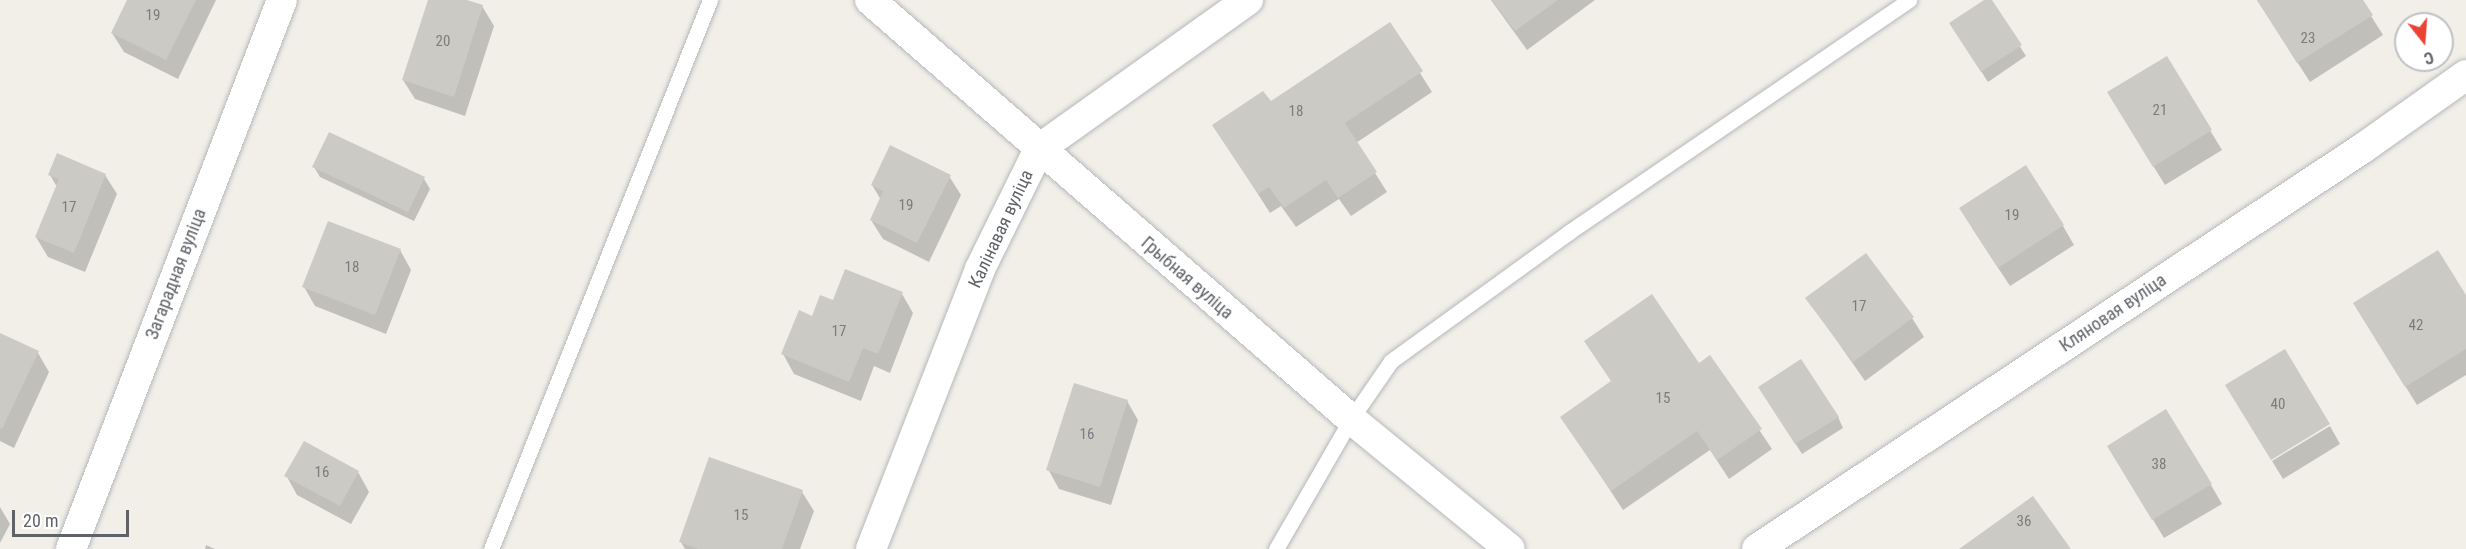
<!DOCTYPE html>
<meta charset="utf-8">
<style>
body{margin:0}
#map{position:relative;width:2466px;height:549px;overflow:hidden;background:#f1efe8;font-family:"Roboto Condensed",sans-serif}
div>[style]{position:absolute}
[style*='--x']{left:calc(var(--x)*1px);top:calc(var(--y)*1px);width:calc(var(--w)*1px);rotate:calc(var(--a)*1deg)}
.shadow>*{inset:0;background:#0003}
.building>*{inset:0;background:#cccac5}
.roads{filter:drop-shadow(0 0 2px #b5b8bc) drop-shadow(0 0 2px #b5b8bc)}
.lane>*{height:15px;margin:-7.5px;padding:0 7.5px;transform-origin:7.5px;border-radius:7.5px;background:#fff}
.street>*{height:30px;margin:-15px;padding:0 15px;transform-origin:15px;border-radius:15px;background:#fff}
span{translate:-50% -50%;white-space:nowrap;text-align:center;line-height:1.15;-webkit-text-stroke:4.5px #fff;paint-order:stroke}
.number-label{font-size:15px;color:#7a7d7f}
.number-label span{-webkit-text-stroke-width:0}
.street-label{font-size:18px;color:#5f6368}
.north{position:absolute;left:2394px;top:12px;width:60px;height:60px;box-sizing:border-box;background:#fff;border:2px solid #bfc1c3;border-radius:50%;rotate:163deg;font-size:16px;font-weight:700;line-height:24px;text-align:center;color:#5f6368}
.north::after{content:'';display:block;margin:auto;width:21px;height:27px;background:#ea4335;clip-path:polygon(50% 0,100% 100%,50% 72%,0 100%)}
.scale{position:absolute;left:12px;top:510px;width:117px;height:27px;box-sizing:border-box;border:3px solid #5f6368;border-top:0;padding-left:8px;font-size:18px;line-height:21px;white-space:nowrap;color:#5f6368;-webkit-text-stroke:4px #fff;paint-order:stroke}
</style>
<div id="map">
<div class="shadow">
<i style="clip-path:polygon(128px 0,216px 0,178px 79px,124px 52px,112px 33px)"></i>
<i style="clip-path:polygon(429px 0,462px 0,482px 6px,494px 26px,465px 116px,415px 99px,403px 80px)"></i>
<i style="clip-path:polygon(1491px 0,1595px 0,1527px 50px)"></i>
<i style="clip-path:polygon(1987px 0,1990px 0,2026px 56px,1988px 82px,1957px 34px)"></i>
<i style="clip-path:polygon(2257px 0,2361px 0,2383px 35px,2310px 82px)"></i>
<i style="clip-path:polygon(1389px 24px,1432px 92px,1356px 143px,1387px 192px,1351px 216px,1339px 199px,1296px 227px,1281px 206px,1270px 213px,1214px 125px,1270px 104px)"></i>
<i style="clip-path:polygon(2166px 58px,2222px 150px,2165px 185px,2120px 112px)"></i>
<i style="clip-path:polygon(314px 167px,424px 179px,430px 189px,414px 221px,320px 177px)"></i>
<i style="clip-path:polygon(50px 175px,105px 175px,117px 194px,85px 272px,48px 257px,36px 237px,57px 187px)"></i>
<i style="clip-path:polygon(949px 176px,961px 195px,929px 262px,883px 239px,871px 220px,881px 200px,872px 185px)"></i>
<i style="clip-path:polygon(2063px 226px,2074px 245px,2010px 286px,1972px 228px)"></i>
<i style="clip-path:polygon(400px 250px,411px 270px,386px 334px,315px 306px,304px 287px)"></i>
<i style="clip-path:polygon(902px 294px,913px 313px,890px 373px,874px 366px,861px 401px,794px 374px,783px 354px,813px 318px,834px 302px)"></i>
<i style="clip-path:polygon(1807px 298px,1912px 318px,1924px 337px,1865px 381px)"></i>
<i style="clip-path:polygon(2466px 298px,2466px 375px,2417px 405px,2366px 323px)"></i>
<i style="clip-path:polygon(0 335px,38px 353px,49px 372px,14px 448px,0 441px)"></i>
<i style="clip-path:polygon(1586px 342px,1699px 365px,1710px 357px,1772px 449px,1729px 479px,1710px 450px,1623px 510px,1562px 417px,1612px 382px)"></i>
<i style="clip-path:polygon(1766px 397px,1838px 417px,1843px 428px,1802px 454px)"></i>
<i style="clip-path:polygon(1127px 401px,1138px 420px,1111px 505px,1059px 489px,1048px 469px)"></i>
<i style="clip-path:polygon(2330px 426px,2340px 444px,2283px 479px,2272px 461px)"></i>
<i style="clip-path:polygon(2120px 465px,2211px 485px,2222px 504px,2164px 538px)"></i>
<i style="clip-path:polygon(358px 472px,369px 492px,351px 524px,297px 495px,286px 475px)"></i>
<i style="clip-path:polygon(802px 492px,814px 511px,800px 549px,685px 549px,681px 542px)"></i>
<i style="clip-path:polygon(0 507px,10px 524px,0 543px)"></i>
<i style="clip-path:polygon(206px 545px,215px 549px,205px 549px)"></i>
</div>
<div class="building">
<i style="clip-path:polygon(127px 0,196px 0,166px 60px,111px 33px)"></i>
<i style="clip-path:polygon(428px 0,467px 0,483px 5px,454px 97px,402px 80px)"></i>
<i style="clip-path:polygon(1492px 0,1558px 0,1515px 31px)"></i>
<i style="clip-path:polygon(1984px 0,1992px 0,2022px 45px,1981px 72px,1949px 23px)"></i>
<i style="clip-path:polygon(2257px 0,2363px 0,2373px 15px,2297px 63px)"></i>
<i style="clip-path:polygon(1390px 22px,1423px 71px,1345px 123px,1377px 172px,1338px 198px,1326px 180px,1284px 208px,1269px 187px,1258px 194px,1212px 125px,1263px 91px,1271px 101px)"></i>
<i style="clip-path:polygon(2167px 56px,2212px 130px,2153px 167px,2107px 92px)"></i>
<i style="clip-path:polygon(329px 132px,425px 177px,408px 212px,312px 167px)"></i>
<i style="clip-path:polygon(890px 145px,951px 175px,917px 243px,870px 220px,883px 191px,871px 185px)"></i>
<i style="clip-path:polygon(57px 153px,106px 174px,74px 253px,35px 237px,59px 179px,48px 175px)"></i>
<i style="clip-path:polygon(2026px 165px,2064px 225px,1998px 268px,1959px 208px)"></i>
<i style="clip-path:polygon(328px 221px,401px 249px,375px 315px,302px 287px)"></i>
<i style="clip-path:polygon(2438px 250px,2466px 295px,2466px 349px,2405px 387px,2353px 303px)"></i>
<i style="clip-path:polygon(1866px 253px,1914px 317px,1853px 362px,1805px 298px)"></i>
<i style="clip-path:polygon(845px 269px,903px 292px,878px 354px,863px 348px,849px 382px,781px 354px,799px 310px,812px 316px,820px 295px,833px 300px)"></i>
<i style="clip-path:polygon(1652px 294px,1699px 363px,1710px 355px,1762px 429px,1717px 460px,1697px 431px,1611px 491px,1560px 417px,1611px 381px,1584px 341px)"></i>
<i style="clip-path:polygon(0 333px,39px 351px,2px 429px,0 428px)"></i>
<i style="clip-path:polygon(2285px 349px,2330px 424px,2271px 460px,2225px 385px)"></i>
<i style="clip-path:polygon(1801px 359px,1839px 417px,1795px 444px,1758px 387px)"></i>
<i style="clip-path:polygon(1074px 383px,1128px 400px,1100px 487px,1046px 470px)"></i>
<i style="clip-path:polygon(2166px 409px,2212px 484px,2152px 520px,2107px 446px)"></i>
<i style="clip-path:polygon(304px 441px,359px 471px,340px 506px,284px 476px)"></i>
<i style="clip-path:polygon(709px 457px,803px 490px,782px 549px,698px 549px,679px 542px)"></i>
<i style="clip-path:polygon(2033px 496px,2071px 549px,1959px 549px)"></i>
</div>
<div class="roads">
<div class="lane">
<i style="--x:491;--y:549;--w:591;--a:-68.25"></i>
<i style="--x:1276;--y:549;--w:150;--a:-60"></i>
<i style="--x:1351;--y:419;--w:70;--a:-55.4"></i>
<i style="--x:1391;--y:361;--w:220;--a:-35.9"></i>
<i style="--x:1569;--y:232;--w:412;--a:-34.3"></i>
</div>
<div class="street">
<i style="--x:870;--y:0;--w:638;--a:41.06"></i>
<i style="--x:1351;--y:419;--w:205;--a:39.3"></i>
<i style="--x:71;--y:549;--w:588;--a:-68.98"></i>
<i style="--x:871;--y:549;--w:300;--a:-68.7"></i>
<i style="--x:980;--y:269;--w:134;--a:-63.8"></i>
<i style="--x:1039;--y:149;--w:257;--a:-35.5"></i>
<i style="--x:1757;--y:549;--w:727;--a:-33.49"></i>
<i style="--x:2363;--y:148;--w:126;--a:-35.3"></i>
</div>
</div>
<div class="number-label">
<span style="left:153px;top:16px">19</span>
<span style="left:2308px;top:39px">23</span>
<span style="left:443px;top:42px">20</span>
<span style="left:2160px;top:111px">21</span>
<span style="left:1296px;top:112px">18</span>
<span style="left:906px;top:206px">19</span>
<span style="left:69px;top:208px">17</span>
<span style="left:2012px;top:216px">19</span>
<span style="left:352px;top:268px">18</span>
<span style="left:1859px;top:307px">17</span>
<span style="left:2416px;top:326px">42</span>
<span style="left:839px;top:332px">17</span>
<span style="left:1663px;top:399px">15</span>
<span style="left:2278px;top:405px">40</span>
<span style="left:1087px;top:435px">16</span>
<span style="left:2159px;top:465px">38</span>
<span style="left:322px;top:473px">16</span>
<span style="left:741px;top:516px">15</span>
<span style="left:2024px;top:522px">36</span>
</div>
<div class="street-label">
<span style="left:1001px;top:229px;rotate:-65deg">Калінавая вуліца</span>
<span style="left:176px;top:274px;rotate:-69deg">Загарадная вуліца</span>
<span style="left:1187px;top:278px;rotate:41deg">Грыбная вуліца</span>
<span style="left:2113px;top:313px;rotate:-34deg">Кляновая вуліца</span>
</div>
<div class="north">С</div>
<div class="scale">20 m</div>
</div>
